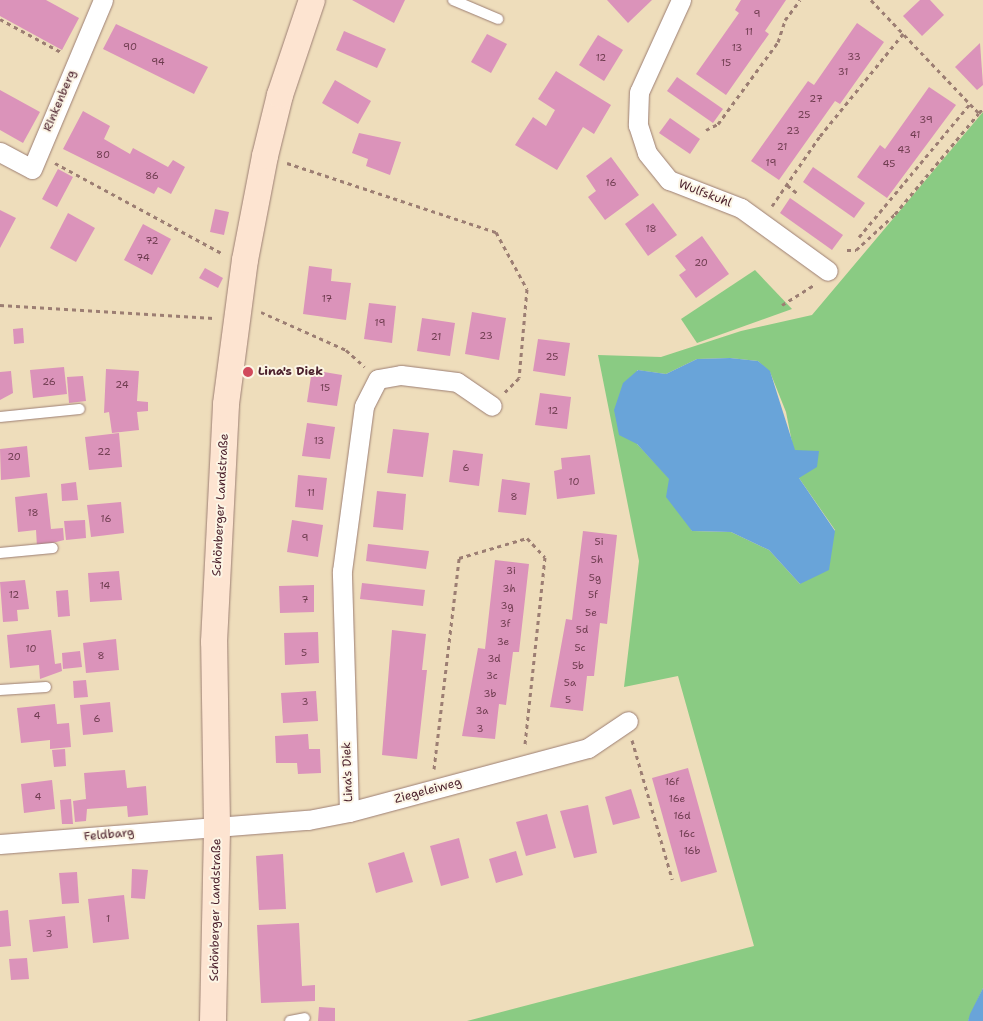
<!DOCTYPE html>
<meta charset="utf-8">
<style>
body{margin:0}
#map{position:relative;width:983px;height:1021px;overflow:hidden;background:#edb;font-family:"Shantell Sans",sans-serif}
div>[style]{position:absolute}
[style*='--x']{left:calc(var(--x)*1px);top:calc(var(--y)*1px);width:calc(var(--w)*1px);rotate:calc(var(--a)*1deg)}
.green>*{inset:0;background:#8acb83}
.water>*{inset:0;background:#69a4d9}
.building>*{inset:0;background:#db93ba}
.path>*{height:3px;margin-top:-1.5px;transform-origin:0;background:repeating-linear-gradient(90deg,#9c7e73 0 4px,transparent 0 8px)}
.roads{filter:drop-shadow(0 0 1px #9c7e73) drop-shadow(0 0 1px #9c7e73)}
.lane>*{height:10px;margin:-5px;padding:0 5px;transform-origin:5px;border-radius:5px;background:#fff}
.street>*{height:19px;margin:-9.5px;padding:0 9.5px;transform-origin:9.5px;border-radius:9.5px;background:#fff}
.secondary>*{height:26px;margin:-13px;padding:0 13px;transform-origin:13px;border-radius:13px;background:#fde4d1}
.dots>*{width:14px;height:14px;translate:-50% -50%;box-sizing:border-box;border:2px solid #fcf5e5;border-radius:50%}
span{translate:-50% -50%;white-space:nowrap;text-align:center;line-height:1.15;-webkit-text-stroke:4px #fcf5e5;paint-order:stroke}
.number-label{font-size:10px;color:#6e3c4f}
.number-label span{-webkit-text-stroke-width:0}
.street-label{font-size:12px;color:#4a1f2b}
.poi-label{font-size:12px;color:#4a1f2b;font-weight:700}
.left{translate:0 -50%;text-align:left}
</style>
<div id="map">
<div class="green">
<i style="clip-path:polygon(evenodd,983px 112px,983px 988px,968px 1021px,467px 1021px,754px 946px,678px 676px,624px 687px,639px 561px,598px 355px,661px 357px,741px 331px,812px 315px,983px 112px,730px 358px,758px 361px,770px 372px,786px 412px,799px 478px,835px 530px,800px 584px,769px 550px,731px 532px,692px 531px,670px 479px,637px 444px,637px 370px,666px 374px,697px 359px,730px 358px)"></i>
<i style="clip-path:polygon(755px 270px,792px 309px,697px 343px,681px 319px)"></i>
</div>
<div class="water">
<i style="clip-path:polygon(730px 358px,758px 361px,770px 371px,795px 450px,819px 451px,817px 467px,799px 478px,835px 531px,829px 570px,800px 584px,769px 550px,731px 532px,692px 531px,666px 497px,669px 479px,637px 444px,619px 435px,614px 410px,623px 383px,638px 370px,666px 374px,697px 359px)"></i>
<i style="clip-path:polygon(983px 988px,983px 1021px,968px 1021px,970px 1014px)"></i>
</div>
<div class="building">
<i style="clip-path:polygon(0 0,46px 0,79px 18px,62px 50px,0 16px)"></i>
<i style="clip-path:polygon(352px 0,405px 0,394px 23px)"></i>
<i style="clip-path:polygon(607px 0,652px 0,628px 23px)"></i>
<i style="clip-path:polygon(741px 0,786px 0,765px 31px,769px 34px,726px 95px,696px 74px,739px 13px,735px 10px)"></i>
<i style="clip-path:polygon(920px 0,930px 0,944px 15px,922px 36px,903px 16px)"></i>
<i style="clip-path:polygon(857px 23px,884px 42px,840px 104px,835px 101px,779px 180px,751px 161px,808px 81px,814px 85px)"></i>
<i style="clip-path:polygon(116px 24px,208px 67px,194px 94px,103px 49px)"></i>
<i style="clip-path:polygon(344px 31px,386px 49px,377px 68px,336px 50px)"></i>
<i style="clip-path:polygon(487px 34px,507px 44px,491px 73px,471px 62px)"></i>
<i style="clip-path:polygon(598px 35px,623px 50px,604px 81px,579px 65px)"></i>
<i style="clip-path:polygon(980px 43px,983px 85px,977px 90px,955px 67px)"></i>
<i style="clip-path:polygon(556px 71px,611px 105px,594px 134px,583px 127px,557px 170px,515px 145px,533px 117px,546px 126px,555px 110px,538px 99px)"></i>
<i style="clip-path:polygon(677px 77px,723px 109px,713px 123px,667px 91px)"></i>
<i style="clip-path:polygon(335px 80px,371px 101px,358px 124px,322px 103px)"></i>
<i style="clip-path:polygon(929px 87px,956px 105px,887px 198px,857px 177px,880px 145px,885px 149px)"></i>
<i style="clip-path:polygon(0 90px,40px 112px,23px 143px,0 130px)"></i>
<i style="clip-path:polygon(83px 111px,110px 126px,104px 139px,130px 154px,133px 148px,168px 167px,173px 160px,185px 167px,171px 194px,158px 187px,154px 194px,63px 149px)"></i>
<i style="clip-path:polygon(670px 118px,700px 139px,690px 154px,659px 133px)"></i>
<i style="clip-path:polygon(359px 133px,401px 142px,390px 175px,366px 166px,368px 159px,352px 153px)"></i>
<i style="clip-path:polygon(611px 157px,639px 195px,605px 220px,588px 197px,596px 191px,586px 176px)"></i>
<i style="clip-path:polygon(813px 167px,865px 203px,854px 218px,803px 182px)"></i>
<i style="clip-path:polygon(58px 169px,73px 177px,57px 207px,42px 199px)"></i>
<i style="clip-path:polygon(790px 198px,843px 235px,832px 250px,780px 213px)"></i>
<i style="clip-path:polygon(653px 203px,677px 235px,648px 256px,625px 224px)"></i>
<i style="clip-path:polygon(215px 209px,229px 212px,224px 235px,210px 232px)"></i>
<i style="clip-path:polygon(0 210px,16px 218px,0 248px)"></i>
<i style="clip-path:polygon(68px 213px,95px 228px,76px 262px,50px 248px)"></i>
<i style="clip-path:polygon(143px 224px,171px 239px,152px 275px,124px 260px)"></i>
<i style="clip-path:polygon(702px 236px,729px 274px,696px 298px,679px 275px,686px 270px,675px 256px)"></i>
<i style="clip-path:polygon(309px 266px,332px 269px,331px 281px,351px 283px,346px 320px,303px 314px)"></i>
<i style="clip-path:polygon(205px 268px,223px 278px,218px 288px,199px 278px)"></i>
<i style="clip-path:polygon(369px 303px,396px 306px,392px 343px,364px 339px)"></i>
<i style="clip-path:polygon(472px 312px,506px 318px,499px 360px,465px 354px)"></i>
<i style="clip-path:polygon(422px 318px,455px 323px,450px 356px,417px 351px)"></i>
<i style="clip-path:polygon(23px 328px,24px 343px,14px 344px,13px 329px)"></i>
<i style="clip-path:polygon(538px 339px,570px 343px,565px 376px,533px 371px)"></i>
<i style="clip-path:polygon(64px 367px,67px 394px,33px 398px,30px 370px)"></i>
<i style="clip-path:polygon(106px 369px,139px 371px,137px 401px,148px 402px,148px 411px,137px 412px,139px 430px,112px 433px,109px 412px,104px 413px)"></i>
<i style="clip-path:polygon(312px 370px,342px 375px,337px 406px,307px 402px)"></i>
<i style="clip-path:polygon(11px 371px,13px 393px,0 400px,0 372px)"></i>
<i style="clip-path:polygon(83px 376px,86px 401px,69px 403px,67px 377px)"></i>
<i style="clip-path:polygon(540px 393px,571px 397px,567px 429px,535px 425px)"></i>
<i style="clip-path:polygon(307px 423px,335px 427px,330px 459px,302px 456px)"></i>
<i style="clip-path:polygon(393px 429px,429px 433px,423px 477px,387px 473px)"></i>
<i style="clip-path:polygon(119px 433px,122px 467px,89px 470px,85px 437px)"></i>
<i style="clip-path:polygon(27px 446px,30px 477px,1px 480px,0 449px)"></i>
<i style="clip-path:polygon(453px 450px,483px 454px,479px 486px,449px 482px)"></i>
<i style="clip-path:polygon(590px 455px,595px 494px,557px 499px,554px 471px,562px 469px,561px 458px)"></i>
<i style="clip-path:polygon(298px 475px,327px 478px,323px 510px,295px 507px)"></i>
<i style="clip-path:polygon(502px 479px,530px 483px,526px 515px,498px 512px)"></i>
<i style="clip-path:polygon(76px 482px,78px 500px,62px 501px,61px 484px)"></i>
<i style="clip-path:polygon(377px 491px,406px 494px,403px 530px,373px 527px)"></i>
<i style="clip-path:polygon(47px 493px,51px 529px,63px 528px,64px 540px,37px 547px,36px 530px,18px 532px,15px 497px)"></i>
<i style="clip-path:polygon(121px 502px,124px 533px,91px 537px,87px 505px)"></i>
<i style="clip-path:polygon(85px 520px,86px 538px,66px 540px,64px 521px)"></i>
<i style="clip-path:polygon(292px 520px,323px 525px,318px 557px,287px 552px)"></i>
<i style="clip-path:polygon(583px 531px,617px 535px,607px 624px,600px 623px,594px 676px,587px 676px,583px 711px,550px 707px,566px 619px,572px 620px)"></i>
<i style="clip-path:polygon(368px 544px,429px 551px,426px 569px,366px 561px)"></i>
<i style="clip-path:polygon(495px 560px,529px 564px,519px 652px,513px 652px,506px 705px,499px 704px,495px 739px,462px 736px,478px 648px,485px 649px)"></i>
<i style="clip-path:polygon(119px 571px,122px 600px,90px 602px,88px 573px)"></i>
<i style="clip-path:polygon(25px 580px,29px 609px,17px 610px,18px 621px,3px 622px,0 582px)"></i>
<i style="clip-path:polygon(362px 583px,425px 590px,423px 606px,360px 599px)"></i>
<i style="clip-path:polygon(314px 585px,314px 612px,280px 613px,279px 586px)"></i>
<i style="clip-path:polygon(68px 590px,70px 616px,58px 617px,56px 591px)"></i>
<i style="clip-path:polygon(51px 630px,55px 664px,61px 663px,62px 671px,40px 679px,39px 665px,10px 668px,7px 635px)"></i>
<i style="clip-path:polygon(392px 630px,426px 634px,422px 670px,427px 670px,417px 759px,382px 755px)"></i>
<i style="clip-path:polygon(318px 632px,319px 663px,285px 665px,284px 633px)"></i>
<i style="clip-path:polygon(116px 639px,119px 670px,86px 673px,83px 643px)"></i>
<i style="clip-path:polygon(80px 651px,82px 667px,63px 669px,62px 653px)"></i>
<i style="clip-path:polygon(86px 680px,88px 697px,74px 698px,73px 681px)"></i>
<i style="clip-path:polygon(316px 691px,318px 721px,283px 723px,281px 693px)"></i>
<i style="clip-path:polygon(110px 702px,113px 732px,83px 735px,80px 705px)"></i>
<i style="clip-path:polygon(55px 704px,57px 724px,69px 723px,71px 747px,50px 749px,50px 740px,21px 743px,17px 708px)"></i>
<i style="clip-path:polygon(308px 734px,309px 749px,320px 749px,321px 773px,298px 774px,297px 763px,276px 763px,275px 736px)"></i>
<i style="clip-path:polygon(65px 749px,66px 766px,54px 767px,52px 750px)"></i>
<i style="clip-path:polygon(688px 768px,717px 872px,681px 882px,652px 778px)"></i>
<i style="clip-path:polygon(125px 770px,127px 788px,146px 786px,148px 815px,128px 817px,127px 806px,87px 809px,86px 821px,75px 822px,73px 801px,86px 799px,84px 773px)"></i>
<i style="clip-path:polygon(52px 780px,55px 809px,24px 813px,21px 784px)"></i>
<i style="clip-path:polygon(631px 789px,640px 818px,613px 825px,605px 797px)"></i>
<i style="clip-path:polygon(71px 799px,73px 824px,62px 824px,60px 800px)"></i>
<i style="clip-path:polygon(588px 805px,597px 853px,574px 858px,560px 811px)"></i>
<i style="clip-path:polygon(547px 814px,556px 848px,526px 856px,516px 822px)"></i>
<i style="clip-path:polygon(459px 838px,469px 878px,441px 886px,430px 846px)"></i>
<i style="clip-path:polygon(516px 851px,523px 875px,496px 883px,489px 859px)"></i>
<i style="clip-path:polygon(404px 852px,413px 882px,376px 893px,368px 863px)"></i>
<i style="clip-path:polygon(283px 854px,286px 909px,259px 910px,256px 856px)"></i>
<i style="clip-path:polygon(132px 869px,148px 870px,145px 899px,131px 898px)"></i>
<i style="clip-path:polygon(77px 872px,79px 903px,62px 904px,59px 873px)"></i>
<i style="clip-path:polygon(124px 895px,129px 939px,93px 943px,88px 899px)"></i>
<i style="clip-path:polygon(8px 910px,11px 946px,0 947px,0 911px)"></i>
<i style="clip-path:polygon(65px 916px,68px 948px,33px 952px,29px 920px)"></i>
<i style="clip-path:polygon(299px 923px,302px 986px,315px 985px,315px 1001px,261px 1003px,257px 925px)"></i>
<i style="clip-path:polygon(27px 958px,29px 979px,11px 980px,9px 959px)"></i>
<i style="clip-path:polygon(319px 1007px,335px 1008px,335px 1021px,318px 1021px)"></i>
</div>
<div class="path">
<i style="--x:871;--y:0;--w:144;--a:46.4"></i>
<i style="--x:970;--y:104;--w:13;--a:45"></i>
<i style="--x:979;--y:113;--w:6;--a:-51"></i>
<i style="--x:0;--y:19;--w:69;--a:28.4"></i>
<i style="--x:706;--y:130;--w:13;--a:-27"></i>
<i style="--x:718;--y:124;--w:102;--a:-53.8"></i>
<i style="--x:778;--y:42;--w:23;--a:-72"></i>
<i style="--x:785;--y:20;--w:25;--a:-53"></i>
<i style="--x:55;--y:163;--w:191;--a:28.4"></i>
<i style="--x:287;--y:163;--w:220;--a:18.3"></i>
<i style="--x:496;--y:232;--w:65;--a:61.5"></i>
<i style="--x:527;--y:289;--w:89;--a:95.1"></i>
<i style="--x:519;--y:378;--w:21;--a:135"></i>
<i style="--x:787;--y:185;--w:13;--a:39"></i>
<i style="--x:772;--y:206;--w:85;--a:-55.6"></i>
<i style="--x:820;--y:136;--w:132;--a:-50.9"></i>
<i style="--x:859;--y:237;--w:173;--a:-50.2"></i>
<i style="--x:847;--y:250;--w:9;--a:0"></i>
<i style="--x:856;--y:250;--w:53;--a:-42.7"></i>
<i style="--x:895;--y:214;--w:131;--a:-50.3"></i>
<i style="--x:0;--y:305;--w:214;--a:3.5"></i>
<i style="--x:782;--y:305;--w:39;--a:-32"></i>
<i style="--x:261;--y:312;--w:93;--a:24.1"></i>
<i style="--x:346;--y:350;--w:25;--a:42"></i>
<i style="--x:632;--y:740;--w:145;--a:73.9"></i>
<i style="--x:434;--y:769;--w:212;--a:-83.2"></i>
<i style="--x:459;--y:558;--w:71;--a:-16.4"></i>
<i style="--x:527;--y:538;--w:26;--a:47"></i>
<i style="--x:545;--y:557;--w:189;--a:96.1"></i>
</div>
<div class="roads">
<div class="lane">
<i style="--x:453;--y:0;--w:49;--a:22.9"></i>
<i style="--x:0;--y:417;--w:80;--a:-5.7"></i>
<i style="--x:0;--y:553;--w:53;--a:-5.4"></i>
<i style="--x:0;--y:690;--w:46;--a:-3.7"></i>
<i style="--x:290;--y:1021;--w:15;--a:-11"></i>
</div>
<div class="street">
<i style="--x:681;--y:0;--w:101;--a:114.5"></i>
<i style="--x:639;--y:92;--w:33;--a:92"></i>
<i style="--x:638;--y:125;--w:29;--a:72"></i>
<i style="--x:647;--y:153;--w:35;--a:51"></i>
<i style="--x:669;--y:180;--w:77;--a:21.3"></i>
<i style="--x:741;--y:208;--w:107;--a:35.9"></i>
<i style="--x:0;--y:152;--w:36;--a:28"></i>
<i style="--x:32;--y:169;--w:183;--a:-67.2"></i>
<i style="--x:349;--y:812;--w:241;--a:-91.7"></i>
<i style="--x:342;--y:571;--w:166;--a:-82.4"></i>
<i style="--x:364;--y:406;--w:30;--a:-63"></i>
<i style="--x:378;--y:379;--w:23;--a:-10"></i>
<i style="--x:401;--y:375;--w:56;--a:7.1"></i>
<i style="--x:457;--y:382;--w:42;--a:34.4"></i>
<i style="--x:0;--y:844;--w:309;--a:-4.5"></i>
<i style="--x:308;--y:820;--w:42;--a:-11"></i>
<i style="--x:349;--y:812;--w:247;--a:-15"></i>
<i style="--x:588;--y:748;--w:48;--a:-34"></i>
</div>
<div class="secondary">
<i style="--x:213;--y:1021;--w:195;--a:-88.8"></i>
<i style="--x:217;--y:826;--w:184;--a:-90.9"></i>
<i style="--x:214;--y:642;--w:238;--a:-87.1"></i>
<i style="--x:226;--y:404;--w:145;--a:-82.5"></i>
<i style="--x:245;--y:260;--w:106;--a:-79.1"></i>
<i style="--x:265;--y:156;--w:63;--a:-76.2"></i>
<i style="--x:280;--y:95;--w:100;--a:-71.4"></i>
</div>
</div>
<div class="dots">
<i style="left:248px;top:372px;background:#d1495b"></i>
</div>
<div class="number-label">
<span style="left:757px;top:14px">9</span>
<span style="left:749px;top:32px">11</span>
<span style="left:130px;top:47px">90</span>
<span style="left:737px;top:48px">13</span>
<span style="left:854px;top:57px">33</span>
<span style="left:601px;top:58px">12</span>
<span style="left:158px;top:62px">94</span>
<span style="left:726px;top:63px">15</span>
<span style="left:843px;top:72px">31</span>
<span style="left:816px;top:99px">27</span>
<span style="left:804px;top:115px">25</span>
<span style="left:926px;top:120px">39</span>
<span style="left:793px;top:131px">23</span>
<span style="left:915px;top:135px">41</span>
<span style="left:782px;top:147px">21</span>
<span style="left:904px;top:150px">43</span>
<span style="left:103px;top:155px">80</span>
<span style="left:771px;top:163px">19</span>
<span style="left:889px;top:164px">45</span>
<span style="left:152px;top:176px">86</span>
<span style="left:611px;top:183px">16</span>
<span style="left:651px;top:229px">18</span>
<span style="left:152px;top:241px">72</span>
<span style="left:143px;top:258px">74</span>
<span style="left:701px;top:263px">20</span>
<span style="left:327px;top:299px">17</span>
<span style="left:380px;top:323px">19</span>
<span style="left:486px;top:336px">23</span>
<span style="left:436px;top:337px">21</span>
<span style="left:552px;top:357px">25</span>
<span style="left:49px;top:382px">26</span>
<span style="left:122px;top:385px">24</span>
<span style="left:325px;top:388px">15</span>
<span style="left:553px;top:411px">12</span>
<span style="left:319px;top:441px">13</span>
<span style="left:104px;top:452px">22</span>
<span style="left:14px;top:457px">20</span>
<span style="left:466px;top:468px">6</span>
<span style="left:574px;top:482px">10</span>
<span style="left:311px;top:493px">11</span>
<span style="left:514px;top:497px">8</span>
<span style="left:33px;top:513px">18</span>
<span style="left:106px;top:519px">16</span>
<span style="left:305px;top:538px">9</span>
<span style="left:599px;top:542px">5i</span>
<span style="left:597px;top:560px">5h</span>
<span style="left:511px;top:571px">3i</span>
<span style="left:595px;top:578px">5g</span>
<span style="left:105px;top:586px">14</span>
<span style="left:509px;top:589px">3h</span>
<span style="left:14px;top:595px">12</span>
<span style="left:593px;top:595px">5f</span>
<span style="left:305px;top:600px">7</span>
<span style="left:507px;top:606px">3g</span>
<span style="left:591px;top:613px">5e</span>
<span style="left:505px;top:624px">3f</span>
<span style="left:582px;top:630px">5d</span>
<span style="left:503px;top:642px">3e</span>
<span style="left:580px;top:648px">5c</span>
<span style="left:31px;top:649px">10</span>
<span style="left:304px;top:653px">5</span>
<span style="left:101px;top:656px">8</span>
<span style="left:494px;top:659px">3d</span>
<span style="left:578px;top:666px">5b</span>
<span style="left:492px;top:676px">3c</span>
<span style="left:570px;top:683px">5a</span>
<span style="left:490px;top:694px">3b</span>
<span style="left:568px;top:700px">5</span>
<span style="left:305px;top:702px">3</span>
<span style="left:482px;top:711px">3a</span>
<span style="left:37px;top:716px">4</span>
<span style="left:97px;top:719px">6</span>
<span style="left:480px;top:729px">3</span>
<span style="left:672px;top:782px">16f</span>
<span style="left:38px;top:797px">4</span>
<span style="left:677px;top:799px">16e</span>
<span style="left:682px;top:816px">16d</span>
<span style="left:687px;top:834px">16c</span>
<span style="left:692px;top:851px">16b</span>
<span style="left:108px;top:919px">1</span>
<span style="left:49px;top:934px">3</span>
</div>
<div class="street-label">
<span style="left:60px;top:101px;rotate:-67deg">Rinkenberg</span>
<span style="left:705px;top:194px;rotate:21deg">Wulfskuhl</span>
<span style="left:221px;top:505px;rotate:-87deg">Schönberger Landstraße</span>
<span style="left:348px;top:772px;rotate:-92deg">Lina's Diek</span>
<span style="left:428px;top:791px;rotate:-15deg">Ziegeleiweg</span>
<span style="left:109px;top:835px;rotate:-5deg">Feldbarg</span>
<span style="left:216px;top:910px;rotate:-89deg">Schönberger Landstraße</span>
</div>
<div class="poi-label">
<span class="left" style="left:258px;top:372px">Lina's Diek</span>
</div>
</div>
